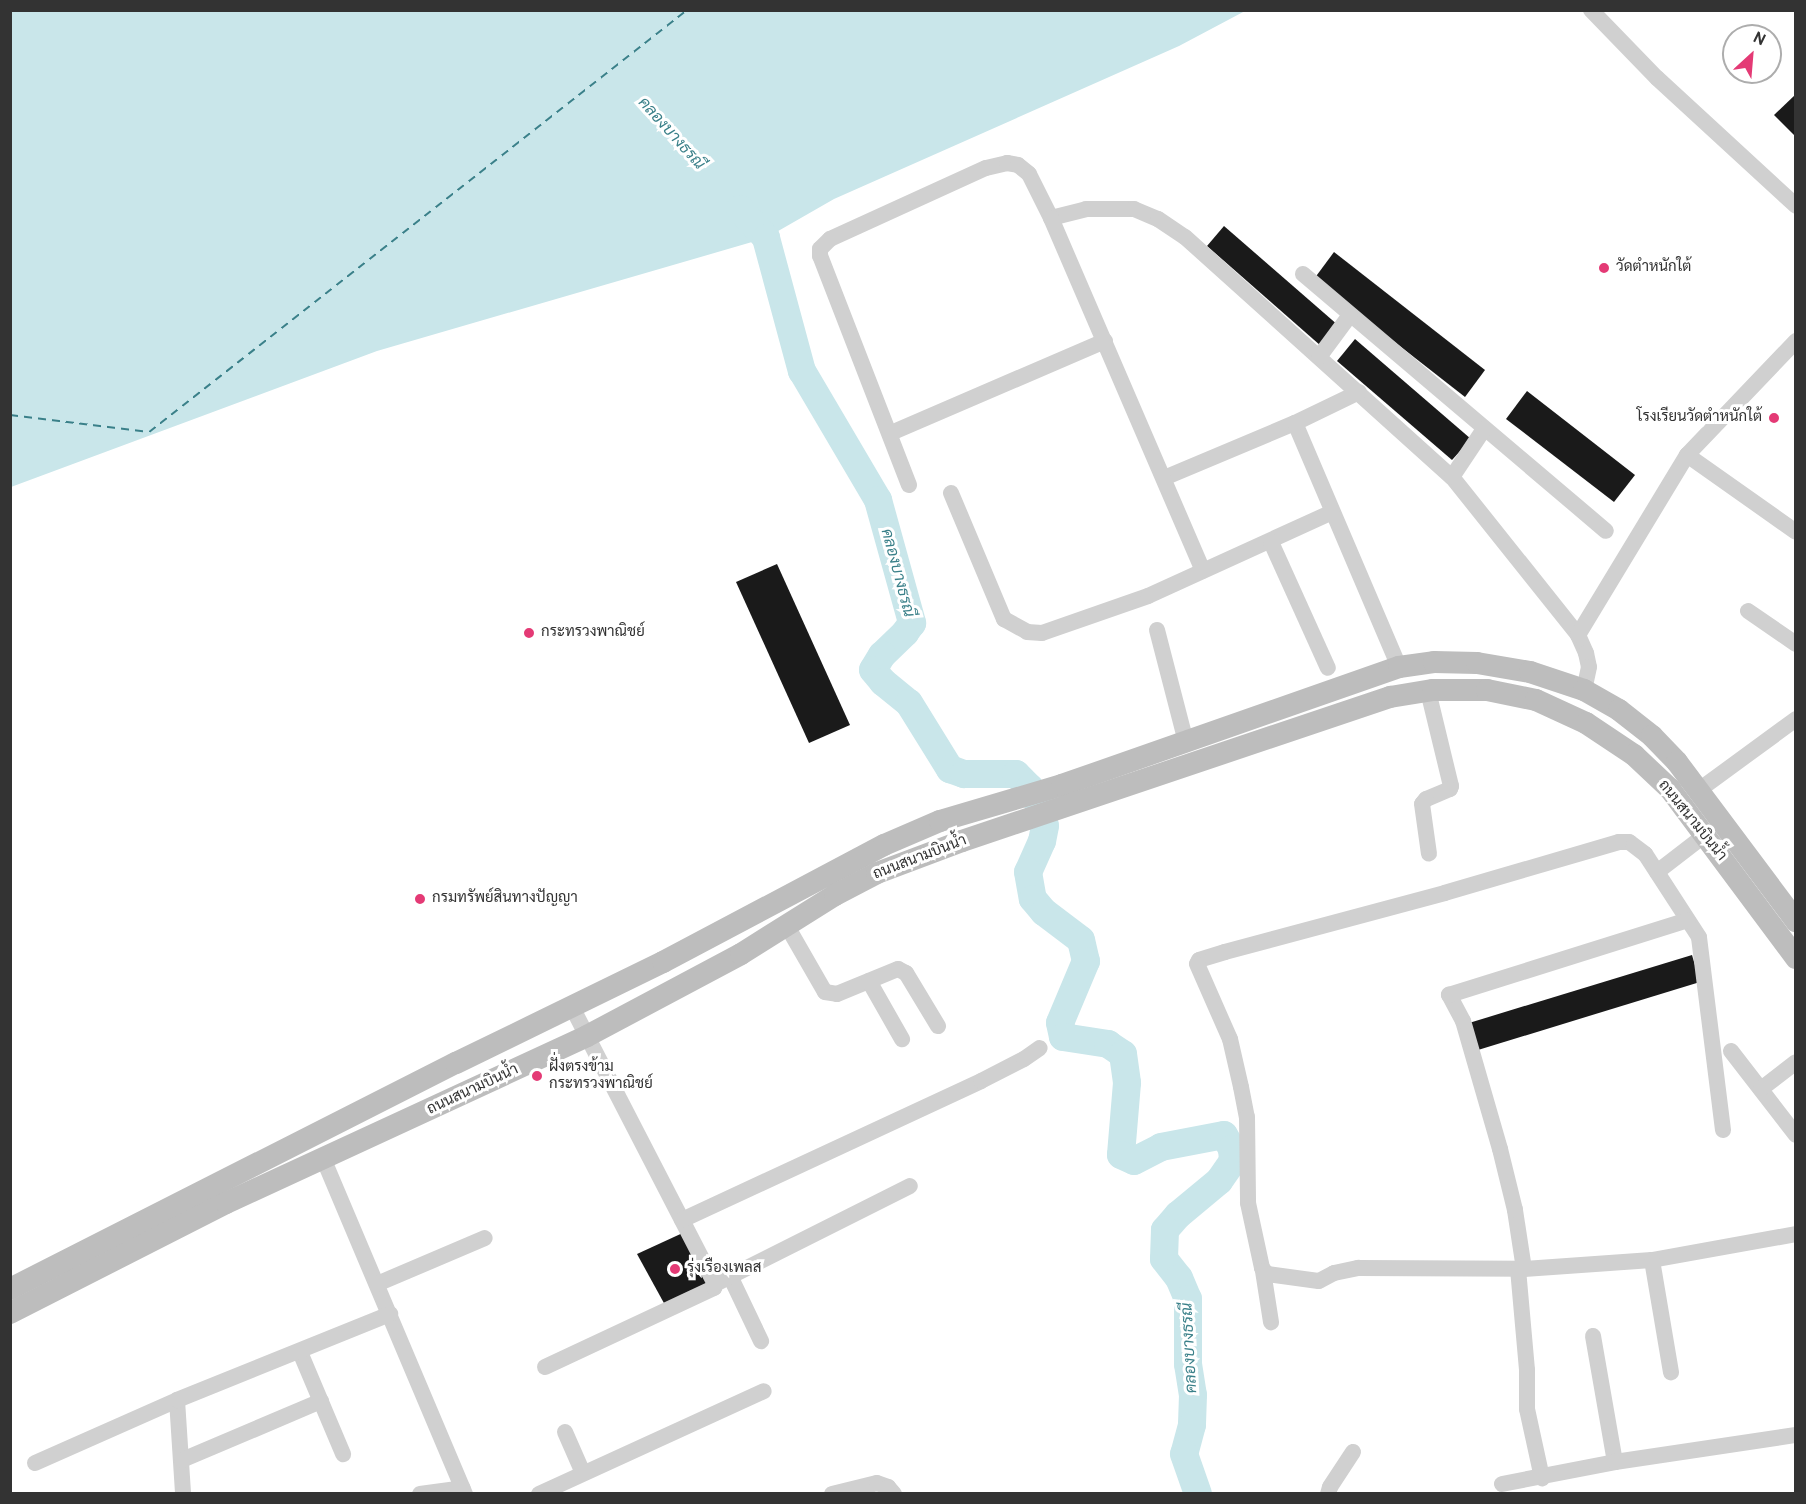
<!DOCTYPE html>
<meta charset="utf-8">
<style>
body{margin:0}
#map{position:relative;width:1806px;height:1504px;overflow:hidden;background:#fff;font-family:Overpass,Sarabun,sans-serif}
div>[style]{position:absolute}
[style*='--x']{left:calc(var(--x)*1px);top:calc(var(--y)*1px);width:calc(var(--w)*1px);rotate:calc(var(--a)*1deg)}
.water>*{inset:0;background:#c9e6ea}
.river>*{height:28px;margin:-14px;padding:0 14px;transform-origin:14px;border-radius:14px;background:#c9e6ea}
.ferry>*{height:1.5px;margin-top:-0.75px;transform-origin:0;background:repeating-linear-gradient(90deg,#3a8089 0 8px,transparent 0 14px)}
.building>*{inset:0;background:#1a1a1a}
.minor>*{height:16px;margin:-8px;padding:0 8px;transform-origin:8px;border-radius:8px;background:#d0d0d0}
.secondary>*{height:22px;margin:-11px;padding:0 11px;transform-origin:11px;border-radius:11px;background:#bdbdbd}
.dots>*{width:16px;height:16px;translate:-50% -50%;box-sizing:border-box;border:3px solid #fff;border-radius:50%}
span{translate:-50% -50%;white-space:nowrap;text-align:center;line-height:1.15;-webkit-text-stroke:6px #fff;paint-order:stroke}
.poi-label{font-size:15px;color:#333}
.left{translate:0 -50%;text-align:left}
.right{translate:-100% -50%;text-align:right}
.street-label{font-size:15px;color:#333}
.water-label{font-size:16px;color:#3a8089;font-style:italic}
.frame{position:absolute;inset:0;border:12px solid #333;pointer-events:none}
.north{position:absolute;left:1722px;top:24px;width:60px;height:60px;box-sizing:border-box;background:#fff;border:2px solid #adadad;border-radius:50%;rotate:26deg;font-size:16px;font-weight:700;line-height:24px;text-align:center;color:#333}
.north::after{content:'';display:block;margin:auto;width:21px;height:27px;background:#e43a75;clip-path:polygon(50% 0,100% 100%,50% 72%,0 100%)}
</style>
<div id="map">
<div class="water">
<i style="clip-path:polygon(11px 10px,1245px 10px,1245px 11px,1179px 46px,834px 199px,766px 238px,377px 351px,11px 487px)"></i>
</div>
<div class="river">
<i style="--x:740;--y:209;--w:39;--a:48"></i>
<i style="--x:766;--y:238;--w:138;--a:74.9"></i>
<i style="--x:802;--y:371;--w:150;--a:59.5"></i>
<i style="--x:878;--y:500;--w:128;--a:74.5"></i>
<i style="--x:912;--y:623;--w:12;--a:125"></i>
<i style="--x:905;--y:633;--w:32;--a:136"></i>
<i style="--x:882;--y:655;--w:17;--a:121"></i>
<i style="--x:873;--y:670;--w:16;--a:50"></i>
<i style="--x:883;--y:682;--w:33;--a:39"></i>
<i style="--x:909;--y:703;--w:78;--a:58.2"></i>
<i style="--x:950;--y:769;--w:15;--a:20"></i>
<i style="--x:964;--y:774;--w:52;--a:0"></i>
<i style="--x:1016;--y:774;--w:20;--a:45"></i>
<i style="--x:1030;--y:788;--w:24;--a:62"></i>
<i style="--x:1041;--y:809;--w:17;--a:77"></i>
<i style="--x:1045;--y:826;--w:15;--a:101"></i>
<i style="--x:1042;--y:841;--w:34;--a:114"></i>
<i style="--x:1028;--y:872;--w:27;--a:80"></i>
<i style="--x:1033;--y:899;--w:17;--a:50"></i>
<i style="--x:1044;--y:912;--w:46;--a:37.1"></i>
<i style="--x:1081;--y:940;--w:22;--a:77"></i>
<i style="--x:1086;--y:961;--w:67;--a:112.8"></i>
<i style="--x:1060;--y:1023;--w:14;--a:78"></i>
<i style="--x:1063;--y:1037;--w:46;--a:8.8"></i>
<i style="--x:1108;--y:1044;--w:18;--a:34"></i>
<i style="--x:1123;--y:1054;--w:29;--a:82"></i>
<i style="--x:1127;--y:1083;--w:72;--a:94.8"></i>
<i style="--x:1121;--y:1155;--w:14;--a:25"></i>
<i style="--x:1134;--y:1161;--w:30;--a:-27"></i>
<i style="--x:1161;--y:1147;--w:64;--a:-10.8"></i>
<i style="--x:1224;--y:1135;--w:16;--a:60"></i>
<i style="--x:1232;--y:1149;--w:12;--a:85"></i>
<i style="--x:1233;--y:1161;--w:24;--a:125"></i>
<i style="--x:1219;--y:1181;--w:53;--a:140.3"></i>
<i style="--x:1178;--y:1215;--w:20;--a:131"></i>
<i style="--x:1165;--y:1230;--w:29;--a:92"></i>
<i style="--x:1164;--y:1259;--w:24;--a:52"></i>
<i style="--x:1179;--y:1278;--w:23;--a:67"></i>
<i style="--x:1188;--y:1299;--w:65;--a:90"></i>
<i style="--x:1188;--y:1364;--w:31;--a:81"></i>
<i style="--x:1193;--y:1395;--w:30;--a:92"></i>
<i style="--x:1192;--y:1425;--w:30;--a:105"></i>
<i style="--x:1184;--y:1454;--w:42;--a:70.7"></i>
</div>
<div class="ferry">
<i style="--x:10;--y:415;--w:140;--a:7"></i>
<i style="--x:149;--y:432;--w:684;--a:-38.11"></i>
</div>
<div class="building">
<i style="clip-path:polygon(1796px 94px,1796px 137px,1774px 115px)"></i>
<i style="clip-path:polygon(1224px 226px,1339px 326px,1321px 346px,1207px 246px)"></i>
<i style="clip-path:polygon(1334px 252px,1485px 370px,1465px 397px,1314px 279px)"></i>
<i style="clip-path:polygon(1355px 339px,1471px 439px,1452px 460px,1337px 361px)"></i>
<i style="clip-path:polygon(1527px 391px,1635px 475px,1614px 502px,1506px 419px)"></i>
<i style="clip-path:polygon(777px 564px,850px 725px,809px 743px,736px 582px)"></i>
<i style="clip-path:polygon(1692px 955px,1700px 982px,1478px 1050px,1469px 1023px)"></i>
<i style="clip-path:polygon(687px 1231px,713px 1283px,665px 1305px,637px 1254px)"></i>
</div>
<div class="minor">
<i style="--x:1591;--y:10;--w:95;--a:45.9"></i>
<i style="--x:1657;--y:78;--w:189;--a:42.6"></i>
<i style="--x:1051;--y:218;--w:36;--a:-14"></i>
<i style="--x:1086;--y:209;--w:48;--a:0"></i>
<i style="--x:1134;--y:209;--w:26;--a:23"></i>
<i style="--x:1158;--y:219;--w:32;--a:34"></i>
<i style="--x:1185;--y:237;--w:359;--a:42"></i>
<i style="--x:1452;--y:477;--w:202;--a:51.4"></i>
<i style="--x:1578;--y:635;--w:20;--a:66"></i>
<i style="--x:1586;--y:653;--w:14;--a:78"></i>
<i style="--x:1589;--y:667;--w:24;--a:102"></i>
<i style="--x:1303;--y:274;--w:397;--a:40.3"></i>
<i style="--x:1319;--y:357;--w:52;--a:-53.6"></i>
<i style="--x:1295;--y:423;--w:265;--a:66.9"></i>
<i style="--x:891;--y:433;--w:233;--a:-23.3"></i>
<i style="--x:1687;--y:455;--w:133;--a:35.2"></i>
<i style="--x:1452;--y:477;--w:58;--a:-56.3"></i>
<i style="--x:1164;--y:478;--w:142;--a:-22.8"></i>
<i style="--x:1295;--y:423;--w:71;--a:-25.8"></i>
<i style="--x:909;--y:485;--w:246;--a:-111.2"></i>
<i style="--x:820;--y:256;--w:7;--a:-90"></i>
<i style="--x:820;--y:249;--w:14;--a:-45"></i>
<i style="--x:830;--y:239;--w:171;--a:-24.5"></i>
<i style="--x:986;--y:168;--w:22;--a:-13"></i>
<i style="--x:1007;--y:163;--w:11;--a:10"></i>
<i style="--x:1018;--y:165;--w:14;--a:39"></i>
<i style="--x:1029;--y:174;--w:49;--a:63.4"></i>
<i style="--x:1051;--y:218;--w:384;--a:66.7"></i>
<i style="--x:951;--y:493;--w:137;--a:67.2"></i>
<i style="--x:1004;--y:619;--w:26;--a:29"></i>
<i style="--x:1027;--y:632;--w:15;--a:4"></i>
<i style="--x:1042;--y:633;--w:112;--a:-19.2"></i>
<i style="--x:1148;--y:596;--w:202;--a:-24.5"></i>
<i style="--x:1271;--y:542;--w:138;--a:65.7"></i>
<i style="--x:1748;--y:611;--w:58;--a:34.5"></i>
<i style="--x:1157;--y:630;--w:116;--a:75.5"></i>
<i style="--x:1578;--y:635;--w:210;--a:-58.8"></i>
<i style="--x:1687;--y:455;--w:158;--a:-46.3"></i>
<i style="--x:1428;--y:691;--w:98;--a:76.4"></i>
<i style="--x:1451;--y:786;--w:3;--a:108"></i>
<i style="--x:1450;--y:789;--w:26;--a:157"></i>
<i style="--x:1426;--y:799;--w:6;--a:129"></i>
<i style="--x:1422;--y:804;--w:50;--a:82"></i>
<i style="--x:1699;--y:790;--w:120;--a:-36.2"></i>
<i style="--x:1657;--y:872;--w:61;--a:-37.6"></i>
<i style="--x:787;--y:926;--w:76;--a:60.1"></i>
<i style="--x:825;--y:992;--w:12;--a:9"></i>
<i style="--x:837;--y:994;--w:66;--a:-22.3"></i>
<i style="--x:898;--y:969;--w:9;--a:27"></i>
<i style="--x:906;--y:973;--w:62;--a:58.9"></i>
<i style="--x:869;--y:981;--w:67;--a:60.4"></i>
<i style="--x:572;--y:1007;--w:312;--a:62.7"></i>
<i style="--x:1731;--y:1051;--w:106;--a:52.3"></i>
<i style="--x:1761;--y:1089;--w:44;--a:-37.6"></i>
<i style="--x:1723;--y:1130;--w:194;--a:-97.1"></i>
<i style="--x:1699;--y:937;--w:99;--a:-123"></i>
<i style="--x:1645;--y:854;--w:20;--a:-143"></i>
<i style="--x:1629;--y:842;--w:10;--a:180"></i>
<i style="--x:1619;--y:842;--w:181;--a:163.7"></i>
<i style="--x:1445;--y:893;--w:228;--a:165"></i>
<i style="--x:1225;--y:952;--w:27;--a:163"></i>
<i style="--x:1199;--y:960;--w:4;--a:117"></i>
<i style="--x:1197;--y:964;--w:82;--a:66.3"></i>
<i style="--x:1230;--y:1039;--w:49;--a:77.1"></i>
<i style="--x:1241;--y:1087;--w:31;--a:79"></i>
<i style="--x:1247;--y:1117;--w:86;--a:89.3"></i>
<i style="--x:1248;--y:1203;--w:66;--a:77.8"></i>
<i style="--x:1262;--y:1268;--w:8;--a:50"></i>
<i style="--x:1267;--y:1274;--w:52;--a:7.7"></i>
<i style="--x:1319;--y:1281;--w:17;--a:-28"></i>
<i style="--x:1334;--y:1273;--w:25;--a:-12"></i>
<i style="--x:1358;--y:1268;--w:166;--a:0.3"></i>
<i style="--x:1524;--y:1269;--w:128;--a:-4"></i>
<i style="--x:1652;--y:1260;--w:146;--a:-10.2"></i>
<i style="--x:323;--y:1158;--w:365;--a:67.1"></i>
<i style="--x:682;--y:1220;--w:330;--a:-24.9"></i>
<i style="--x:981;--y:1081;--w:48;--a:-27.1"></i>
<i style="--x:1024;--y:1059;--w:19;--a:-35"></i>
<i style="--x:1652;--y:1260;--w:114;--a:80.4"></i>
<i style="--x:1518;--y:1269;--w:101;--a:84.9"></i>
<i style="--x:1527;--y:1370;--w:39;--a:90"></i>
<i style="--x:1527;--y:1409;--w:71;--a:77.7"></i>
<i style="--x:1524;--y:1269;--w:60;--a:-98.7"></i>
<i style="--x:1515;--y:1210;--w:63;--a:-103.8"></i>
<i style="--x:1500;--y:1149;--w:133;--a:-106.1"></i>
<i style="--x:1463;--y:1021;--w:30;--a:-118"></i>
<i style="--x:1449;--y:995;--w:250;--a:-17.4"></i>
<i style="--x:1263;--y:1271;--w:52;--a:81.1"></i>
<i style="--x:731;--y:1278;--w:70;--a:64.5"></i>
<i style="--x:377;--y:1284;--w:117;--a:-23.1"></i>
<i style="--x:1593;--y:1336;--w:128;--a:80.1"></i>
<i style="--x:300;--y:1352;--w:111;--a:67.1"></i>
<i style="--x:545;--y:1367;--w:187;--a:-25.1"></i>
<i style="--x:714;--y:1288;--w:4;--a:-76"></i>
<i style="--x:715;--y:1284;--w:218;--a:-26.7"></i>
<i style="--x:177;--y:1400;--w:94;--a:86.3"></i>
<i style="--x:565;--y:1432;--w:45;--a:66.3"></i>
<i style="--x:182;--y:1460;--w:151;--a:-23"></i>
<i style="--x:35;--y:1463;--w:155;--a:-23.9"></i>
<i style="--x:177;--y:1400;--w:230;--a:-22"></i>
<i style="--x:1502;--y:1484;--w:115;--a:-11"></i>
<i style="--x:1615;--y:1462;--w:183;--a:-8.5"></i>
<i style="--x:420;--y:1494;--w:43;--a:-7.9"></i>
<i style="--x:539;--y:1494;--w:247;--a:-24.6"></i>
<i style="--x:832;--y:1494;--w:46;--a:-13.7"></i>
<i style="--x:877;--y:1483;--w:12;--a:20"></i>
<i style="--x:888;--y:1487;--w:9;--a:49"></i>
<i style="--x:1328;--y:1494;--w:7;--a:-74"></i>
<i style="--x:1330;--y:1487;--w:42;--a:-56.7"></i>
</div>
<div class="secondary">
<i style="--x:10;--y:1289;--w:500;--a:-26.9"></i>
<i style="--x:456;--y:1063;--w:230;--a:-26"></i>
<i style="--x:663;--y:962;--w:250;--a:-27.9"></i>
<i style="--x:884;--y:845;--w:61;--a:-23.2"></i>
<i style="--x:940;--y:821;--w:127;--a:-16.4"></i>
<i style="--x:1062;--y:785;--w:357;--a:-19.3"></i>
<i style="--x:1399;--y:667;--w:35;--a:-8"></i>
<i style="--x:1434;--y:662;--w:43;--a:1.3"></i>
<i style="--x:1477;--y:663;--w:54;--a:9.6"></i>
<i style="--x:1530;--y:672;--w:57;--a:18.4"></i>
<i style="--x:1584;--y:690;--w:40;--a:29.7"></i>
<i style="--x:1619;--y:710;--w:42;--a:38.2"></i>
<i style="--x:1652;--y:736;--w:36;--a:46"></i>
<i style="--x:1677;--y:762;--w:199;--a:53.2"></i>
<i style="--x:10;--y:1313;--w:242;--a:-27"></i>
<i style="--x:226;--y:1203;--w:398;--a:-24.8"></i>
<i style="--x:587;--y:1036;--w:174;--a:-28"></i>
<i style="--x:741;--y:954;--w:111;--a:-32.1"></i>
<i style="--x:835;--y:895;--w:47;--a:-27.6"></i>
<i style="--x:877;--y:873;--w:91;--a:-20.6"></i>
<i style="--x:962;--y:841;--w:452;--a:-18.6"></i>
<i style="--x:1390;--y:697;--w:44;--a:-9.2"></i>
<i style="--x:1433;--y:690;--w:54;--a:0"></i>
<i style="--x:1487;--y:690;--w:50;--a:11.5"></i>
<i style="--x:1536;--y:700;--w:55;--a:24.7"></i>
<i style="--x:1586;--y:723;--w:58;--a:33.7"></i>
<i style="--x:1634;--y:755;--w:50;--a:43.4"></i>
<i style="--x:1670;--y:789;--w:211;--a:53.3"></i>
</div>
<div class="dots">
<i style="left:1604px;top:268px;background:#e43a75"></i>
<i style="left:1774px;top:418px;background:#e43a75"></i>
<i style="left:529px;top:633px;background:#e43a75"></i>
<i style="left:420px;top:899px;background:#e43a75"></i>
<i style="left:537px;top:1076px;background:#e43a75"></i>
<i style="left:675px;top:1269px;background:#e43a75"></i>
</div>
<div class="poi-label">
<span class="left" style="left:1616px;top:268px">วัดตำหนักใต้</span>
<span class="right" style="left:1762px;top:418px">โรงเรียนวัดตำหนักใต้</span>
<span class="left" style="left:541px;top:633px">กระทรวงพาณิชย์</span>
<span class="left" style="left:432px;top:899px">กรมทรัพย์สินทางปัญญา</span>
<span class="left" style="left:549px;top:1076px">ฝั่งตรงข้าม<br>กระทรวงพาณิชย์</span>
<span class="left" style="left:687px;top:1269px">รุ่งเรืองเพลส</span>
</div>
<div class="street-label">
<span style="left:1692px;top:821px;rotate:51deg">ถนนสนามบินน้ำ</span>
<span style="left:920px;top:858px;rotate:-21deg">ถนนสนามบินน้ำ</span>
<span style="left:473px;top:1090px;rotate:-25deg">ถนนสนามบินน้ำ</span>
</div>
<div class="water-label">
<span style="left:671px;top:134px;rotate:48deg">คลองบางธรณี</span>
<span style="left:897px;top:573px;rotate:75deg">คลองบางธรณี</span>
<span style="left:1190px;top:1348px;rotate:-93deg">คลองบางธรณี</span>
</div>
<div class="frame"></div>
<div class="north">N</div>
</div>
